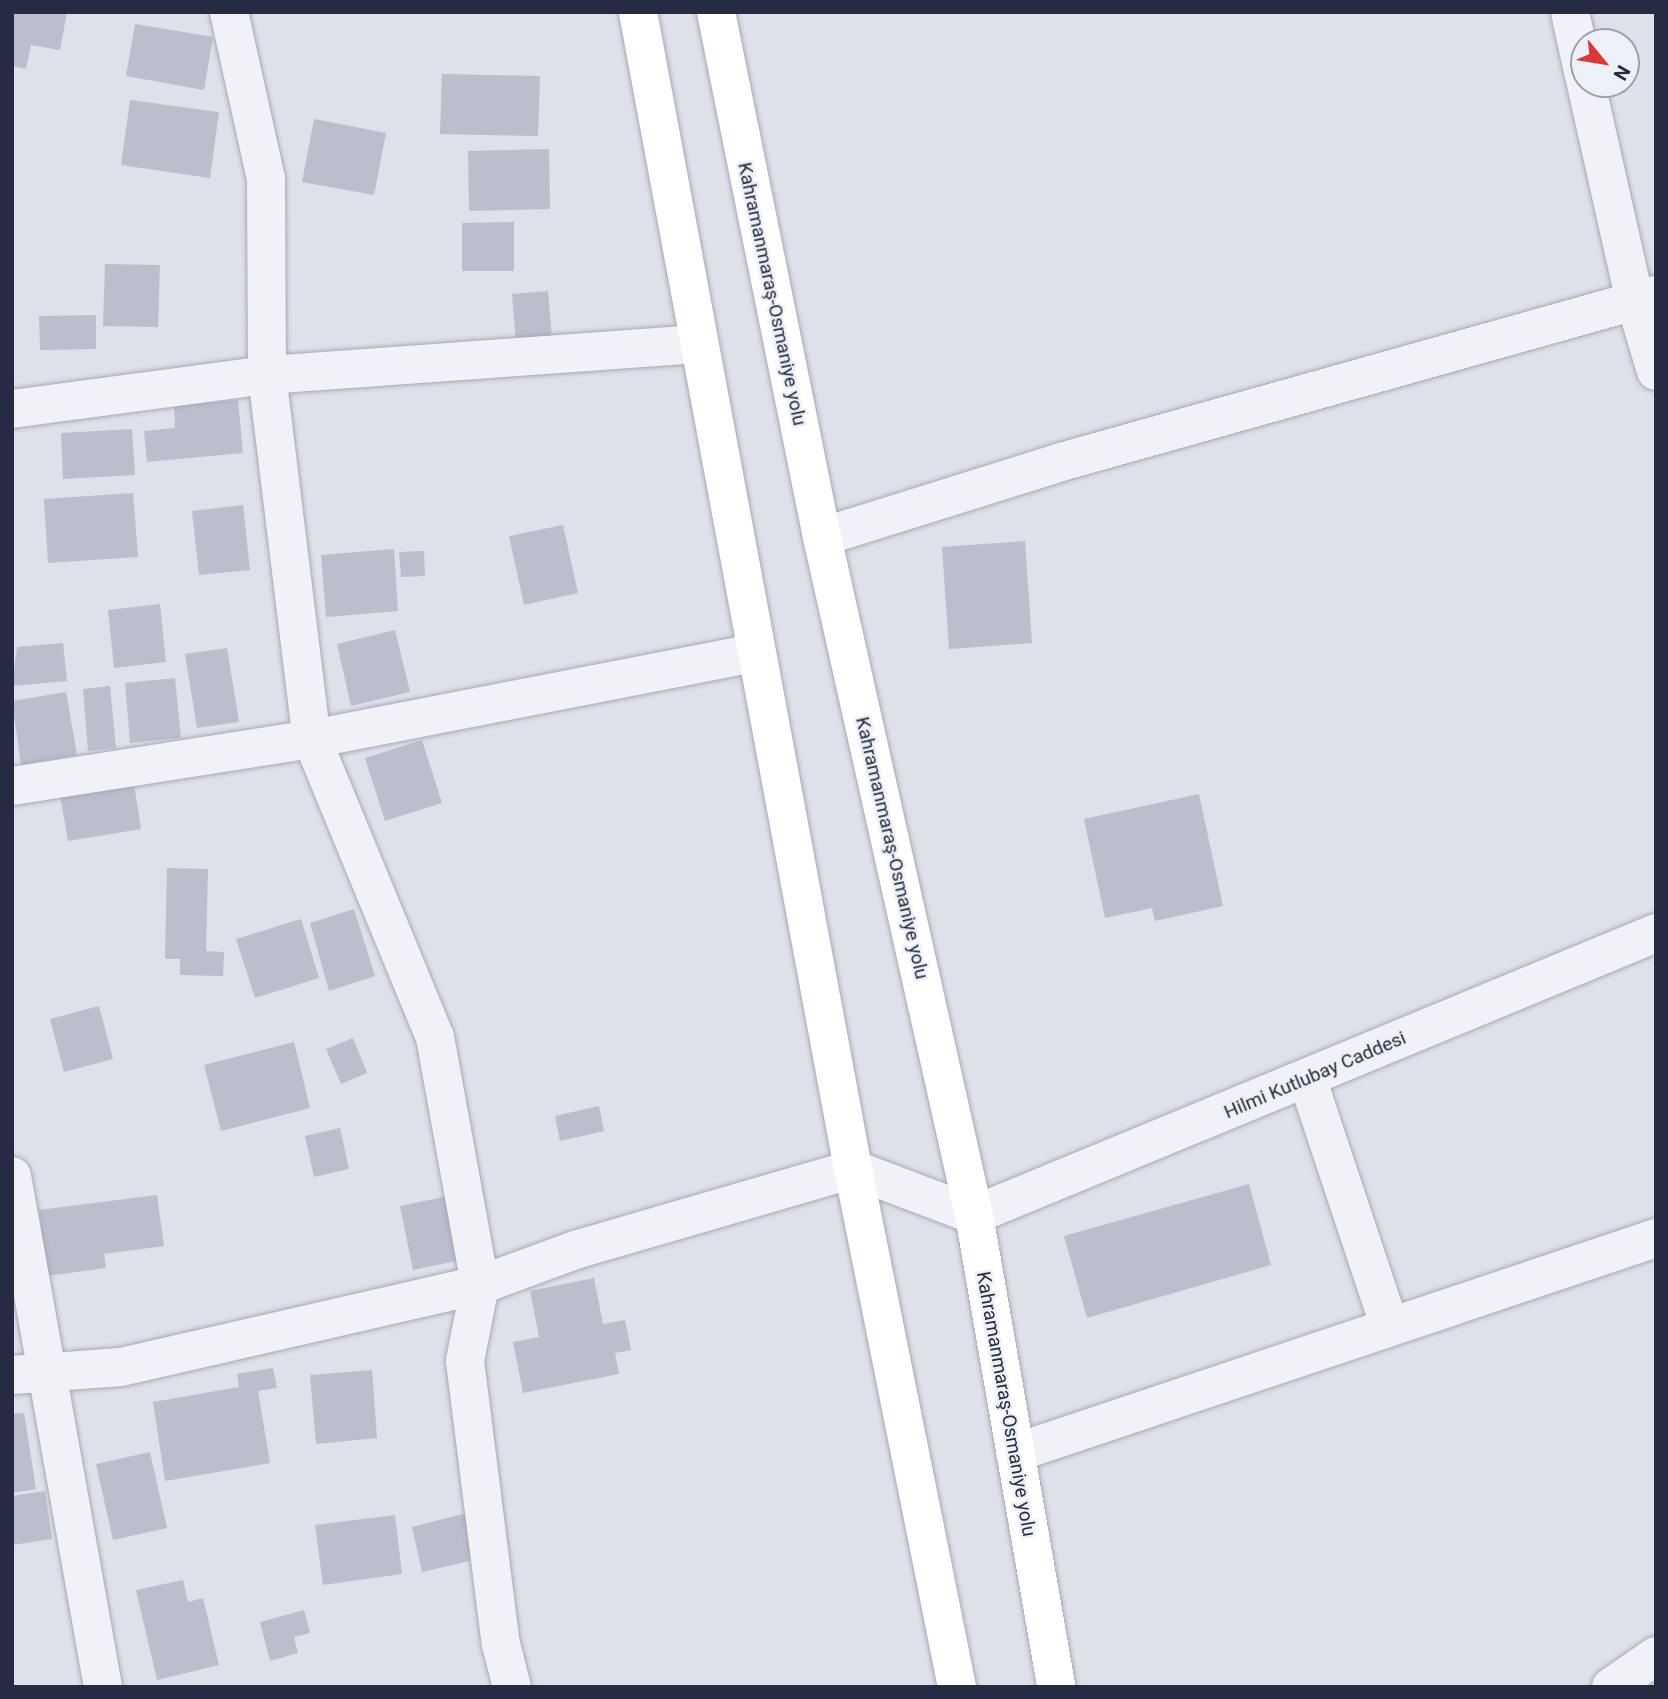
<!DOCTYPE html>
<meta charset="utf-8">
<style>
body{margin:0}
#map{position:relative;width:1668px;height:1699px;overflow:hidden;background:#dee1e9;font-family:Roboto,sans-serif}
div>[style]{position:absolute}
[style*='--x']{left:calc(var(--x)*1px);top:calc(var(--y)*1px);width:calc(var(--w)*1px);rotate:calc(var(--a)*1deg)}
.building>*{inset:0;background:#bbbecc}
.roads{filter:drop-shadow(0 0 2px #a6aab7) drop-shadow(0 0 2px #a6aab7)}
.minor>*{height:38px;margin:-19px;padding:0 19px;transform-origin:19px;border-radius:19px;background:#f1f2f7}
.highway>*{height:38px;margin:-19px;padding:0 19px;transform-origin:19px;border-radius:19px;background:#fff}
span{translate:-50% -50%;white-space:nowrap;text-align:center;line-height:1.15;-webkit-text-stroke:5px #edf0f6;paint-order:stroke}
.street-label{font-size:19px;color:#252b42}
.frame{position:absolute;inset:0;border:14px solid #252b42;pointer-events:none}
.north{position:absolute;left:1570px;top:28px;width:70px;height:70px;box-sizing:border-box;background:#edf0f6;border:2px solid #9da1ae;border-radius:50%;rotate:120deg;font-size:19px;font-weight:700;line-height:28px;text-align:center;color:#252b42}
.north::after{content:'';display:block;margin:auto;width:24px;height:32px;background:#dc3635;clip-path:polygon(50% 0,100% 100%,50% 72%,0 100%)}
</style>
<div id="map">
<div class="building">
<i style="clip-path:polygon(12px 12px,67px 12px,60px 50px,31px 45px,26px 69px,12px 66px)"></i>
<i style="clip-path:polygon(135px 24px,213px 37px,204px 90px,126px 76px)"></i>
<i style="clip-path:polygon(442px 74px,540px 76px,538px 136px,440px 134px)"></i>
<i style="clip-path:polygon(130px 100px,219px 112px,210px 178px,121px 165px)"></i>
<i style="clip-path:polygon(314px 119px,386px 133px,374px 195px,302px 182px)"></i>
<i style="clip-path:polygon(549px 149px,550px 209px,469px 211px,468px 151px)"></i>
<i style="clip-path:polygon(514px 222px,514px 271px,462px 271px,462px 223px)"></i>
<i style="clip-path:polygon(105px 264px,160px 265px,158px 327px,103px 326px)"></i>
<i style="clip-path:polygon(548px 291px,553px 351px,517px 355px,512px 294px)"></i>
<i style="clip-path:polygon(96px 315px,96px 349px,40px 350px,39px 316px)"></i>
<i style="clip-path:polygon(238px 400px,243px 453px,147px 462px,144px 431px,175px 428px,174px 406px)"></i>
<i style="clip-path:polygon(132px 429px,135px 475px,63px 479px,61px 433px)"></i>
<i style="clip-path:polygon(133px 493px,138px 557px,48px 563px,44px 499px)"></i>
<i style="clip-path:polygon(243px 505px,250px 570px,199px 575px,192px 511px)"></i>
<i style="clip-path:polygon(563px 525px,578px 593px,524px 605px,509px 536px)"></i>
<i style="clip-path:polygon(1025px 541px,1032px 643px,949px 649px,942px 547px)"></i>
<i style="clip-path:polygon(394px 549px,398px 611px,326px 617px,321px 555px)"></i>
<i style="clip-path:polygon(424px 551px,425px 576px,401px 577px,399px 552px)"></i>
<i style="clip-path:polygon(160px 604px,166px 662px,114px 668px,108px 610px)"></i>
<i style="clip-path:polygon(395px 630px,410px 692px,351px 706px,337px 644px)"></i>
<i style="clip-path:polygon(63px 643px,67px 681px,12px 686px,17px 647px)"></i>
<i style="clip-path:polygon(227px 648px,239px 722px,197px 728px,185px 654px)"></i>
<i style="clip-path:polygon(175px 678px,181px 738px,130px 743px,125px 683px)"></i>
<i style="clip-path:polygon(110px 686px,116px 748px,88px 751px,83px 689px)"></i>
<i style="clip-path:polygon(66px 692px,77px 755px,21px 765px,12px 701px)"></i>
<i style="clip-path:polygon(422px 740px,442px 803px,385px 821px,365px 758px)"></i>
<i style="clip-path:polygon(134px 784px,141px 829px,68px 841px,60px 795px)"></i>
<i style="clip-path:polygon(1199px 794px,1223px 906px,1155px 921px,1152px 908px,1105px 918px,1084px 819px)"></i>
<i style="clip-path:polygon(167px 868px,208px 869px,206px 951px,224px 952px,223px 976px,180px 975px,180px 959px,165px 959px)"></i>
<i style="clip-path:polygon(354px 909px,375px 976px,329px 991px,310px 923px)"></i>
<i style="clip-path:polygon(301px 919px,319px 978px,255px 998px,236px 939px)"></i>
<i style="clip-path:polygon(99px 1006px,113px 1059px,64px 1072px,50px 1019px)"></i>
<i style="clip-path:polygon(353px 1038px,367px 1073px,341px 1084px,326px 1049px)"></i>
<i style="clip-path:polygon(294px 1042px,310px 1108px,221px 1131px,204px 1065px)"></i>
<i style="clip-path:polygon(599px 1106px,604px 1131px,560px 1141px,555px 1116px)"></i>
<i style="clip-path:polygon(340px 1128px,349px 1169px,314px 1177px,305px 1136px)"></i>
<i style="clip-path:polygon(1249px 1184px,1271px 1265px,1087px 1318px,1064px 1236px)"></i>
<i style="clip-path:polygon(157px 1195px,164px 1246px,104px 1254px,106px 1268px,47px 1276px,39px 1210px)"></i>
<i style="clip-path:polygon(453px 1195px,466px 1259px,413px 1270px,400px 1206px)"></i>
<i style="clip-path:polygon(594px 1278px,603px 1324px,625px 1320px,631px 1350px,615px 1353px,619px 1374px,523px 1393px,513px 1342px,539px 1337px,530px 1291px)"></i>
<i style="clip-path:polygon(273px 1368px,277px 1388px,258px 1391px,270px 1463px,165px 1481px,153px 1402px,239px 1387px,237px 1374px)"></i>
<i style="clip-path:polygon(372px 1370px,377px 1438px,316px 1444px,310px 1375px)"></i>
<i style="clip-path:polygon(24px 1413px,36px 1489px,12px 1493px,12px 1414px)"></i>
<i style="clip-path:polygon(150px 1452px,167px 1528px,113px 1540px,96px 1464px)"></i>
<i style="clip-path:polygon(45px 1491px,52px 1539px,12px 1545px,12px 1496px)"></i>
<i style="clip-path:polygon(467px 1513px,478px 1559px,422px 1572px,412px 1527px)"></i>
<i style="clip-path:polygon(395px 1515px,402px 1574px,323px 1585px,315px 1525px)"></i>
<i style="clip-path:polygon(183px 1580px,188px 1602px,203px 1598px,219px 1665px,157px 1680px,136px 1590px)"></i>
<i style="clip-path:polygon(304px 1610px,310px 1633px,294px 1637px,298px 1653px,270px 1661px,260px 1622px)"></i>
</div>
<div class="roads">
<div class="minor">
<i style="--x:229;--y:12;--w:171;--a:77.5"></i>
<i style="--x:266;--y:179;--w:196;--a:89.7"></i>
<i style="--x:267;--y:375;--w:367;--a:83"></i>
<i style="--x:312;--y:739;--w:322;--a:67.6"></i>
<i style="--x:435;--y:1037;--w:252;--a:79.7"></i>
<i style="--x:480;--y:1285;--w:77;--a:101.2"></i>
<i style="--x:465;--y:1361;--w:285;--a:82.8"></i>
<i style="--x:501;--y:1644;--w:44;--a:75.7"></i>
<i style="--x:1570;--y:12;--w:66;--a:77.7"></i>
<i style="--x:1586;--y:84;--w:222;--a:77.3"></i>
<i style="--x:1635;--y:301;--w:73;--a:73.3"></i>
<i style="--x:12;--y:409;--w:257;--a:-7.6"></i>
<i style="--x:267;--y:375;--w:431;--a:-4.1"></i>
<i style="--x:822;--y:537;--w:250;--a:-17.4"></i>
<i style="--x:1061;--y:462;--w:618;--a:-15.68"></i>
<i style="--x:12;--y:786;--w:304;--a:-8.9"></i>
<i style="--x:312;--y:739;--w:452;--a:-11"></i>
<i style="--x:1307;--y:1078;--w:259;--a:71.6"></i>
<i style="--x:12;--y:1176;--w:519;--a:79.9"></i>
<i style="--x:12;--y:1375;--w:109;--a:-4.2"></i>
<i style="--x:121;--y:1367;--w:368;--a:-12.9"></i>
<i style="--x:480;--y:1285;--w:101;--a:-20.2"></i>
<i style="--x:575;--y:1250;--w:290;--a:-16.2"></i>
<i style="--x:853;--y:1169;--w:129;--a:20.8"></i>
<i style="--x:974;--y:1215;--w:738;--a:-22.46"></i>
<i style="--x:1015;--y:1453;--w:676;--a:-18.54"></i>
<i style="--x:1611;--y:1687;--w:55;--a:-34.6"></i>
</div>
<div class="highway">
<i style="--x:638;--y:12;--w:1177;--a:79.47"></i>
<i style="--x:853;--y:1169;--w:528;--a:78.65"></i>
<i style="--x:716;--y:12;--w:536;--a:78.59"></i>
<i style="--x:822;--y:537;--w:695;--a:77.36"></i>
<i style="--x:974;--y:1215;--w:479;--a:80.1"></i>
</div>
</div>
<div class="street-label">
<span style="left:772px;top:294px;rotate:78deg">Kahramanmaraş-Osmaniye yolu</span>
<span style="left:892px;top:848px;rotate:77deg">Kahramanmaraş-Osmaniye yolu</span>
<span style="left:1315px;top:1075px;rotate:-23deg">Hilmi Kutlubay Caddesi</span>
<span style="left:1006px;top:1404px;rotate:80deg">Kahramanmaraş-Osmaniye yolu</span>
</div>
<div class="frame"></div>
<div class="north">N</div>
</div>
